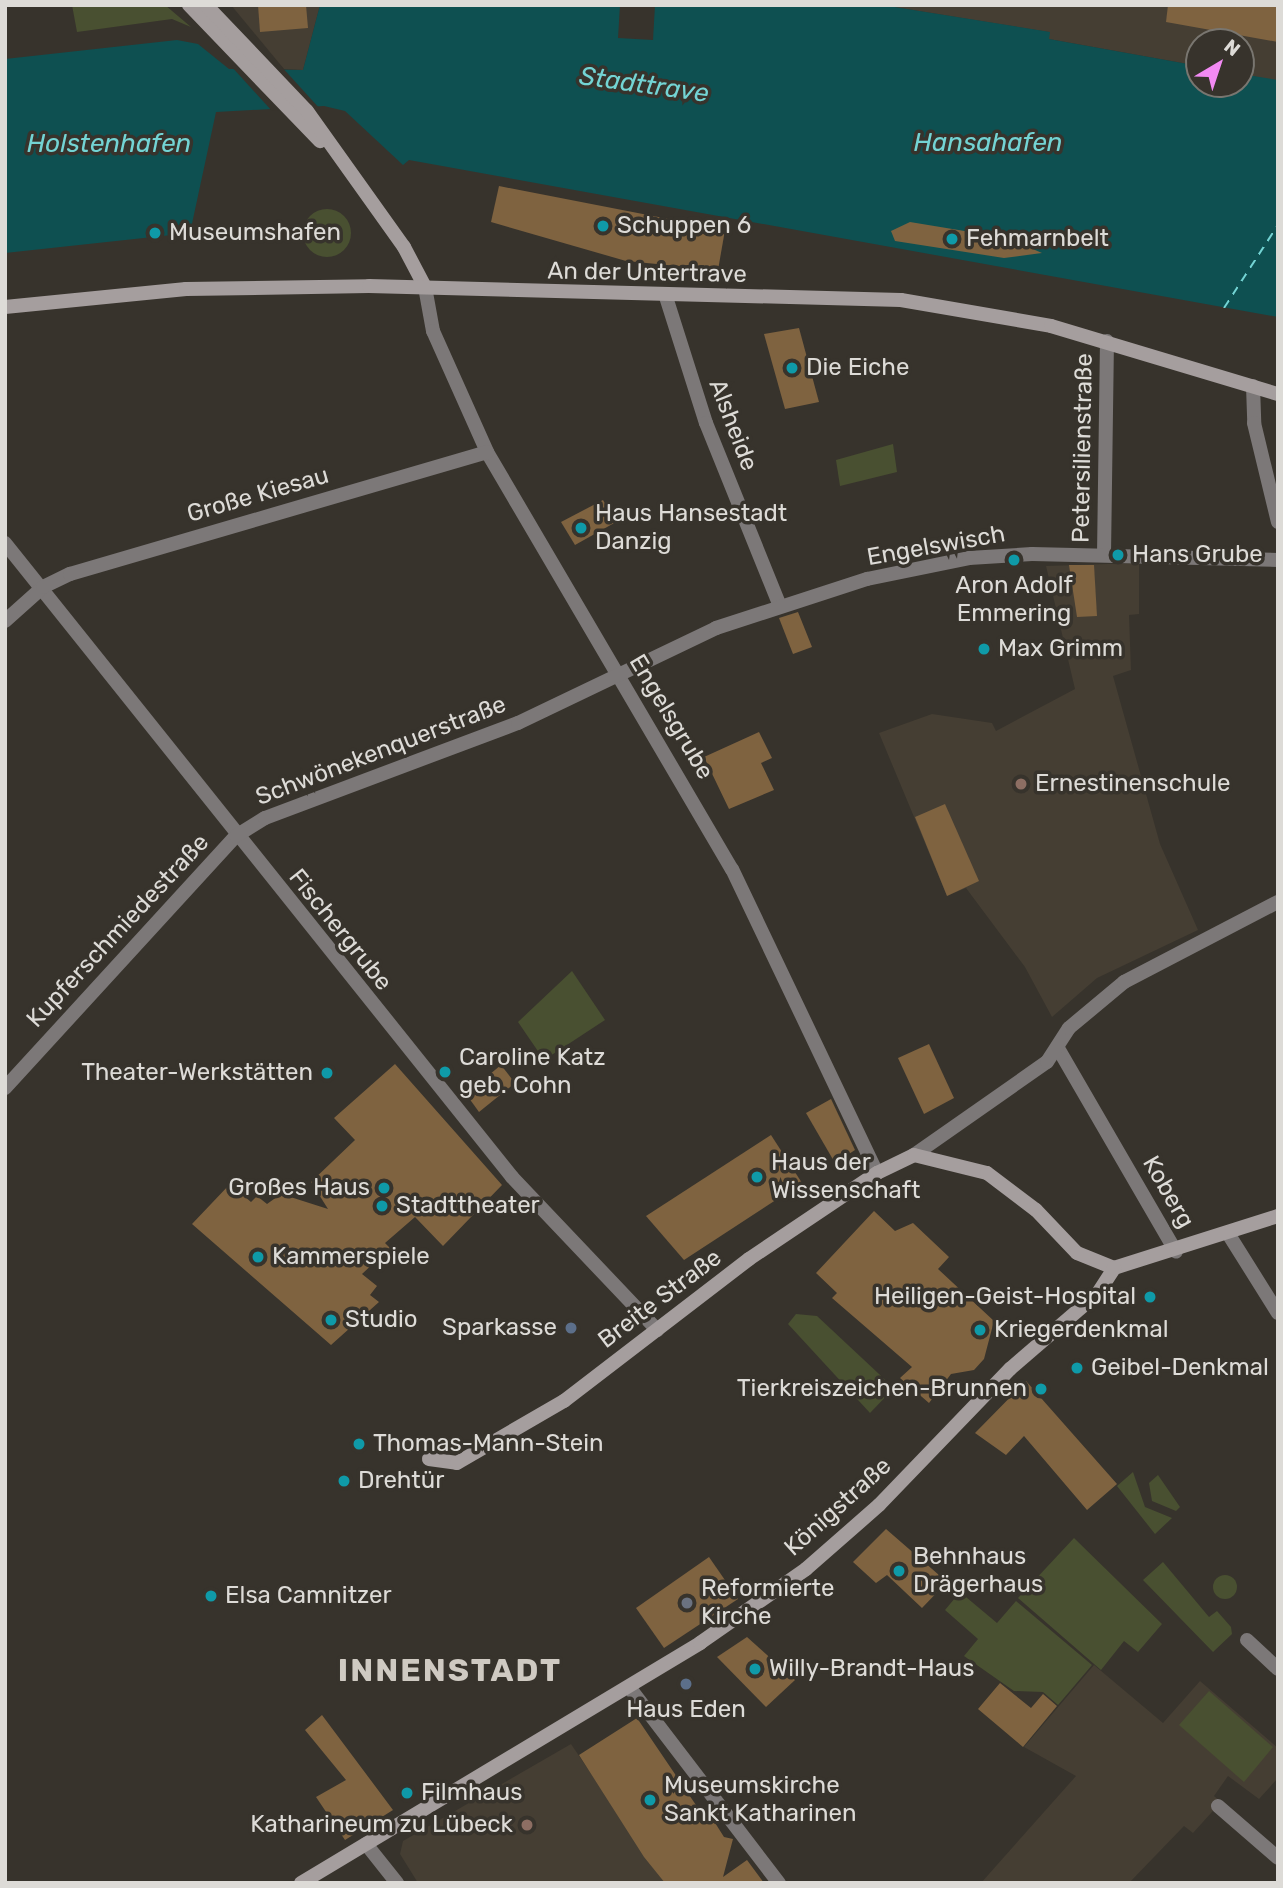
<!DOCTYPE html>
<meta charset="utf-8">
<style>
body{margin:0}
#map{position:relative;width:1283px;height:1888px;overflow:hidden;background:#37332c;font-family:Rubik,sans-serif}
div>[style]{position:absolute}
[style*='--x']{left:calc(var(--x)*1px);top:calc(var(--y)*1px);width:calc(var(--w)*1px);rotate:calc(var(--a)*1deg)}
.built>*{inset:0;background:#453e33}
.green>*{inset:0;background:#495031}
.round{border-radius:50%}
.water>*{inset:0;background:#0e5051}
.pier>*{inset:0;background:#37332c}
.ferry>*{height:2px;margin-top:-1px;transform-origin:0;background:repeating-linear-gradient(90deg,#73d4d4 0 9px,transparent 0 16px)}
.building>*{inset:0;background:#7f6340}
.street>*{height:14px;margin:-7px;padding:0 7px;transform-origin:7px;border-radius:7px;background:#7c7878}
.secondary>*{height:14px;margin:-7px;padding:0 7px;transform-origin:7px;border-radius:7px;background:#a59e9e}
.dots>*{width:19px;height:19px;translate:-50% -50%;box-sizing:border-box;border:4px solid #37332c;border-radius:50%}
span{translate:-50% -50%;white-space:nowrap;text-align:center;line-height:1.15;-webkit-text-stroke:7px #37332c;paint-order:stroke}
.poi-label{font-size:24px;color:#dddbd7}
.left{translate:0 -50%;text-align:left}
.right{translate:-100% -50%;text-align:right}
.street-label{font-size:24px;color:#dddbd7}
.water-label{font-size:26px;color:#73d4d4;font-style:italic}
.district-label{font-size:32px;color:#cfcac2;font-weight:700;letter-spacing:2px}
.frame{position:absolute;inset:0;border:7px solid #dddbd7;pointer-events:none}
.north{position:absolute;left:1185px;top:28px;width:70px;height:70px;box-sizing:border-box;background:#37332c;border:2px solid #797670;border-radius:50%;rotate:39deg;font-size:19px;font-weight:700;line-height:28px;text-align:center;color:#dddbd7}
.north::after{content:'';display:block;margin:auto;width:24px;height:32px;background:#f28af3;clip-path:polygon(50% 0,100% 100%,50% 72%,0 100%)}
</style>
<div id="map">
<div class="built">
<i style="clip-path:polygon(231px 5px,320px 5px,303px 70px,284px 69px)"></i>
<i style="clip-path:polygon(882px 5px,1278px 5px,1278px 81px,1241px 74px,1241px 42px,1199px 42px,1199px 66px,1049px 39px,1049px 32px)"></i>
<i style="clip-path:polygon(1139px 563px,1139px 614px,1129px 615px,1131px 670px,1113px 676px,1160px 844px,1198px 930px,1097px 978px,1052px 1017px,1025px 967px,966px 888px,947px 896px,879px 733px,932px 714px,992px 723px,996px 731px,1075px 689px,1046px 566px)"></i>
<i style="clip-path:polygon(1094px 1665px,1163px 1723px,1200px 1681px,1278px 1748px,1278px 1778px,1259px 1799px,1228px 1776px,1214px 1796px,1221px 1802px,1193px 1833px,1184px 1826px,1129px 1883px,981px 1883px,1076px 1776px,1024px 1747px)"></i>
<i style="clip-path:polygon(571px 1744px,665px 1883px,418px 1883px,400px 1854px,403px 1841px)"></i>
</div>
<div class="green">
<i style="clip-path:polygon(72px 5px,165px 5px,191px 27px,172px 19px,77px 32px)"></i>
<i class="round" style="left:303px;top:209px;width:48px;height:48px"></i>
<i style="clip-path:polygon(893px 444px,897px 472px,840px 486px,836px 460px)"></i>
<i style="clip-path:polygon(572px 971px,605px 1020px,544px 1060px,518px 1022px)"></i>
<i style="clip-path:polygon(796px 1314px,817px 1316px,894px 1388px,870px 1413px,788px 1324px)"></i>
<i style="clip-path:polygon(1133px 1472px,1145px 1507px,1172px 1518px,1155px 1534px,1117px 1486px)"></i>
<i style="clip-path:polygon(1158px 1475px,1180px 1507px,1176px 1511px,1152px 1501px,1149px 1483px)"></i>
<i style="clip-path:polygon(1074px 1538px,1162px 1624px,1138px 1652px,1124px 1641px,1101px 1670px,1018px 1598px)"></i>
<i style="clip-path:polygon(1163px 1562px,1209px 1617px,1217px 1611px,1231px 1627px,1232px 1634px,1213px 1652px,1143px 1580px)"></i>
<i class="round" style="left:1213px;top:1575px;width:24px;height:24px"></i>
<i style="clip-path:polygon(960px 1592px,997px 1623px,1016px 1601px,1092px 1665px,1058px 1705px,1043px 1692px,1014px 1691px,964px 1656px,978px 1639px,945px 1610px)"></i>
<i style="clip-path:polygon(1209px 1691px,1273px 1747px,1244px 1782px,1179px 1725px)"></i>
</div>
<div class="water">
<i style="clip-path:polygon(320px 5px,882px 5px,1050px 32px,1049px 39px,1199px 66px,1199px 84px,1241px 84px,1241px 74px,1278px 80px,1278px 317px,409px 160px,403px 165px,345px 111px,324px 106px,216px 112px,190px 233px,5px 253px,5px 59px,177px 40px,198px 44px,229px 69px,303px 70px)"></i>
</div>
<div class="pier">
<i style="clip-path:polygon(620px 5px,655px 5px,653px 40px,618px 38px)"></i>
<i style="clip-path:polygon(280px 65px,321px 110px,272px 111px,231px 66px)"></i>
</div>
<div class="ferry">
<i style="--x:1224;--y:308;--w:99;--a:-57"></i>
</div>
<div class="building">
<i style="clip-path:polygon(258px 5px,306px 5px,308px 28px,260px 32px)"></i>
<i style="clip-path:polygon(1168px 5px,1278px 5px,1278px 42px,1166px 22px)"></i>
<i style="clip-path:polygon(499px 186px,725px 230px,718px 270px,626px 261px,491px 222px)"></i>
<i style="clip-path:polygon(910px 222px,1007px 238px,1042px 253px,1004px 258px,895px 241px,891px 231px)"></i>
<i style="clip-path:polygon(799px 328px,819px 402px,785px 409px,764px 334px)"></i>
<i style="clip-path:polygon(603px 500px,616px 522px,575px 545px,561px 522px)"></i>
<i style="clip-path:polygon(1069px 565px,1094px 565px,1097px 616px,1077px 617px)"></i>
<i style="clip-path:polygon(798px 612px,812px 647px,793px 654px,779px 618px)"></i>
<i style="clip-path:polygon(759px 732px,772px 758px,761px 763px,774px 790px,729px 809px,704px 757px)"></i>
<i style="clip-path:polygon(945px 804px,979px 881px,947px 896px,915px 817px)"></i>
<i style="clip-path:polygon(929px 1044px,954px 1098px,924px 1114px,898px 1058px)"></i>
<i style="clip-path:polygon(395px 1064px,502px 1185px,443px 1246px,415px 1217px,385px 1243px,390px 1248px,362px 1274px,377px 1286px,370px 1295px,379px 1302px,331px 1345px,192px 1224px,230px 1184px,251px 1202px,257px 1196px,267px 1204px,281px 1194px,328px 1209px,311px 1182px,355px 1140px,334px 1118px)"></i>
<i style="clip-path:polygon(501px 1065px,515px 1083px,479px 1112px,466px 1094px)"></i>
<i style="clip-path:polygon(831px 1099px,855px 1150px,835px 1163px,806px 1113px)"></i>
<i style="clip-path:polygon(771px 1135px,802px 1183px,684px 1260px,646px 1216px)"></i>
<i style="clip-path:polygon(874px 1211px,895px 1231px,913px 1223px,949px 1257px,938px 1269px,994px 1321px,984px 1359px,974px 1370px,951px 1374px,929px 1403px,900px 1378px,912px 1367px,832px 1298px,837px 1293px,816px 1273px)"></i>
<i style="clip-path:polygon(1026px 1381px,1117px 1484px,1087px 1510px,1024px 1436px,1006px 1455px,975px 1433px)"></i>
<i style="clip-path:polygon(886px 1529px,947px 1582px,922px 1608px,887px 1575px,876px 1583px,853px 1562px)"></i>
<i style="clip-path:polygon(709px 1557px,738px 1599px,664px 1648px,636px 1608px)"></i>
<i style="clip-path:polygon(747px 1637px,795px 1680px,766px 1707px,717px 1657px)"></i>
<i style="clip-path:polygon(1000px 1683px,1031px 1708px,1043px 1694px,1057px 1706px,1023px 1747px,978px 1709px)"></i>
<i style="clip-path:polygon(322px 1715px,393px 1810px,345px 1840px,316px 1797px,346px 1780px,305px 1730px)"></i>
<i style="clip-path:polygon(637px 1718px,700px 1811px,705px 1807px,724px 1837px,733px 1839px,723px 1877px,747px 1860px,764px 1883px,665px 1883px,644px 1857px,579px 1755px)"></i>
</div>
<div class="street">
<i style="--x:425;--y:287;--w:45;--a:79.7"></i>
<i style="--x:433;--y:331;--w:133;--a:65.9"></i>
<i style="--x:487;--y:452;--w:484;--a:59.6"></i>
<i style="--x:732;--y:869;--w:337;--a:64.5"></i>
<i style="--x:666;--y:297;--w:132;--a:72.4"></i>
<i style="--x:706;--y:423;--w:197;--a:68"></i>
<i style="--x:1253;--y:386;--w:37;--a:88"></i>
<i style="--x:1254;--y:423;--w:102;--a:76.4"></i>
<i style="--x:5;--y:543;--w:812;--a:51.35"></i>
<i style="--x:512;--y:1177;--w:211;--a:46.5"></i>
<i style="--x:1104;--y:555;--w:214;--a:-89.2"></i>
<i style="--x:5;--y:621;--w:51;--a:-41.8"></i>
<i style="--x:43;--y:587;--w:30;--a:-26"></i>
<i style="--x:70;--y:574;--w:434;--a:-16.3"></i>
<i style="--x:1059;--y:1050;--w:233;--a:59.9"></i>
<i style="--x:5;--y:1088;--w:342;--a:-47.5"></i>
<i style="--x:236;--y:836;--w:34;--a:-32"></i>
<i style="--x:265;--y:818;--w:270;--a:-20.6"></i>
<i style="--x:518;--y:723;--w:220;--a:-25.6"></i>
<i style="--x:716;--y:628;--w:159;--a:-18"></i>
<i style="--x:867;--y:579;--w:104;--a:-11.6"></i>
<i style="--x:969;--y:558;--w:63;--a:-3.6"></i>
<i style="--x:1032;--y:554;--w:246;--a:1.4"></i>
<i style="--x:914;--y:1155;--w:162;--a:-35"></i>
<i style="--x:1047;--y:1062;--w:40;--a:-57.1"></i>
<i style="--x:1069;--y:1028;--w:72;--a:-39.9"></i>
<i style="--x:1124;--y:982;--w:174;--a:-27.5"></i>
<i style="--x:1229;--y:1235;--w:92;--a:57.9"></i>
<i style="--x:1247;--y:1640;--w:42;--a:43.1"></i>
<i style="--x:629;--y:1687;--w:247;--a:52.6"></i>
<i style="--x:1218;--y:1806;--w:79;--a:40.9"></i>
<i style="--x:366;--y:1844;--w:50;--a:51.5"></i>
</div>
<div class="secondary">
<i style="--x:189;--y:5;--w:189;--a:46.1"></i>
<i style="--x:206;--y:5;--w:146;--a:46.4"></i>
<i style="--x:307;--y:111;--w:167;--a:54.5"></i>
<i style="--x:404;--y:247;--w:45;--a:62.3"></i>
<i style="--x:5;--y:307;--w:182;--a:-5.7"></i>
<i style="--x:186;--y:289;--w:183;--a:-0.9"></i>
<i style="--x:369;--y:286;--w:532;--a:1.51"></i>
<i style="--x:901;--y:300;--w:152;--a:9.8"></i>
<i style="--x:1051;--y:326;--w:237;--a:16.7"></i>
<i style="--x:429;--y:1459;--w:28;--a:8"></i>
<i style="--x:457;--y:1463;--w:124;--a:-30.1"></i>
<i style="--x:564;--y:1401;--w:233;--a:-37.5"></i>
<i style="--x:749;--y:1259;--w:154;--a:-33.9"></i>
<i style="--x:877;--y:1173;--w:41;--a:-25.9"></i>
<i style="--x:914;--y:1155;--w:75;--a:13.9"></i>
<i style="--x:987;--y:1173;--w:61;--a:37.1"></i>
<i style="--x:1036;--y:1210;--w:59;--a:46.4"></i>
<i style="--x:1077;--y:1253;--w:40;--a:22"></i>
<i style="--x:1114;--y:1268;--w:172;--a:-17.6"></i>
<i style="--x:301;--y:1883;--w:466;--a:-31"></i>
<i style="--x:700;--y:1643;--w:129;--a:-34.9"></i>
<i style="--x:806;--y:1569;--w:97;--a:-41.2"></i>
<i style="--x:879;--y:1505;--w:189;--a:-46.1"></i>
<i style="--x:1010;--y:1369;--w:116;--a:-40.8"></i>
<i style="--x:1098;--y:1293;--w:30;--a:-57"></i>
</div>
<div class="dots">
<i style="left:603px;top:226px;background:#0f9aa8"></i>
<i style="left:155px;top:233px;background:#0f9aa8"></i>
<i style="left:952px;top:239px;background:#0f9aa8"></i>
<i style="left:792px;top:368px;background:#0f9aa8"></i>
<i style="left:581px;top:528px;background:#0f9aa8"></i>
<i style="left:1118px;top:555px;background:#0f9aa8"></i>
<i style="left:1014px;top:560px;background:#0f9aa8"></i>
<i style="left:984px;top:649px;background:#0f9aa8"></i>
<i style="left:1021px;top:784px;background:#8d6e63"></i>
<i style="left:445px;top:1072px;background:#0f9aa8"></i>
<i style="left:327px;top:1073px;background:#0f9aa8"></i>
<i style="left:757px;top:1177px;background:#0f9aa8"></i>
<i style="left:384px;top:1188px;background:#0f9aa8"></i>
<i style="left:382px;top:1206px;background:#0f9aa8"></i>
<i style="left:258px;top:1257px;background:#0f9aa8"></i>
<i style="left:1150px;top:1297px;background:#0f9aa8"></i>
<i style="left:331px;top:1320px;background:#0f9aa8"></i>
<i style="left:571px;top:1328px;background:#5c6f8a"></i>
<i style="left:980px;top:1330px;background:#0f9aa8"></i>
<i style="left:1077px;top:1368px;background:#0f9aa8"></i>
<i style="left:1041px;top:1389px;background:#0f9aa8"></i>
<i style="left:359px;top:1444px;background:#0f9aa8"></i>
<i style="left:344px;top:1481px;background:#0f9aa8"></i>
<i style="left:899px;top:1571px;background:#0f9aa8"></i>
<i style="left:211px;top:1596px;background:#0f9aa8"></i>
<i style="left:687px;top:1603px;background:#6b7280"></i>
<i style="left:755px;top:1669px;background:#0f9aa8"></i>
<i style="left:686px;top:1684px;background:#5c6f8a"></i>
<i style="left:407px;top:1793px;background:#0f9aa8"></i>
<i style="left:650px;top:1800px;background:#0f9aa8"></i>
<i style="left:527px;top:1825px;background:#8d6e63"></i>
</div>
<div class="poi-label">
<span class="left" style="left:617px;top:226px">Schuppen 6</span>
<span class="left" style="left:169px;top:233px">Museumshafen</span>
<span class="left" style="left:966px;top:239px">Fehmarnbelt</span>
<span class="left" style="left:806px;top:368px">Die Eiche</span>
<span class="left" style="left:595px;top:528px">Haus Hansestadt<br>Danzig</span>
<span class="left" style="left:1132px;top:555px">Hans Grube</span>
<span style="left:1014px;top:600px">Aron Adolf<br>Emmering</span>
<span class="left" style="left:998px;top:649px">Max Grimm</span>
<span class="left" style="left:1035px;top:784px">Ernestinenschule</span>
<span class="left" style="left:459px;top:1072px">Caroline Katz<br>geb. Cohn</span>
<span class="right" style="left:313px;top:1073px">Theater-Werkstätten</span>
<span class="left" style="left:771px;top:1177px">Haus der<br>Wissenschaft</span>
<span class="right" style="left:370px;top:1188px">Großes Haus</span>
<span class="left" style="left:396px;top:1206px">Stadttheater</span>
<span class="left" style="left:272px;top:1257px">Kammerspiele</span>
<span class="right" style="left:1136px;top:1297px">Heiligen-Geist-Hospital</span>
<span class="left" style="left:345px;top:1320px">Studio</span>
<span class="right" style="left:557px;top:1328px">Sparkasse</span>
<span class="left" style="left:994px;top:1330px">Kriegerdenkmal</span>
<span class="left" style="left:1091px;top:1368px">Geibel-Denkmal</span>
<span class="right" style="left:1027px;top:1389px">Tierkreiszeichen-Brunnen</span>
<span class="left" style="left:373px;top:1444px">Thomas-Mann-Stein</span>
<span class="left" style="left:358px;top:1481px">Drehtür</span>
<span class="left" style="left:913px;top:1571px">Behnhaus<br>Drägerhaus</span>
<span class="left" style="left:701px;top:1603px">Reformierte<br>Kirche</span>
<span class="left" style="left:225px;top:1596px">Elsa Camnitzer</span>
<span class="left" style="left:769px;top:1669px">Willy-Brandt-Haus</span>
<span style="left:686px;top:1710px">Haus Eden</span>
<span class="left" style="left:664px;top:1800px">Museumskirche<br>Sankt Katharinen</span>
<span class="left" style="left:421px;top:1793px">Filmhaus</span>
<span class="right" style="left:513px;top:1825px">Katharineum zu Lübeck</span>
</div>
<div class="street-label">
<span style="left:647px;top:273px;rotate:1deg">An der Untertrave</span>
<span style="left:733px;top:425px;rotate:69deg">Alsheide</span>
<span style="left:1083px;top:448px;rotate:-89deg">Petersilienstraße</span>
<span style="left:258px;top:495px;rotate:-16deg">Große Kiesau</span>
<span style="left:936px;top:546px;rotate:-10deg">Engelswisch</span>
<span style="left:671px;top:717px;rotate:59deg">Engelsgrube</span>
<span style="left:381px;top:751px;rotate:-21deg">Schwönekenquerstraße</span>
<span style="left:340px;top:930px;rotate:51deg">Fischergrube</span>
<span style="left:118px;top:931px;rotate:-47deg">Kupferschmiedestraße</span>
<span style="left:1168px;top:1192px;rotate:60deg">Koberg</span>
<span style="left:660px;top:1299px;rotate:-37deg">Breite Straße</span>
<span style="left:838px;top:1507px;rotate:-42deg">Königstraße</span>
</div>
<div class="water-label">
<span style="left:644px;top:85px;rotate:8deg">Stadttrave</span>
<span style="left:988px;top:143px">Hansahafen</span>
<span style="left:109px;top:144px">Holstenhafen</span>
</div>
<div class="district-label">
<span style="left:450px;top:1670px">INNENSTADT</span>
</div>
<div class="frame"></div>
<div class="north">N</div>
</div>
